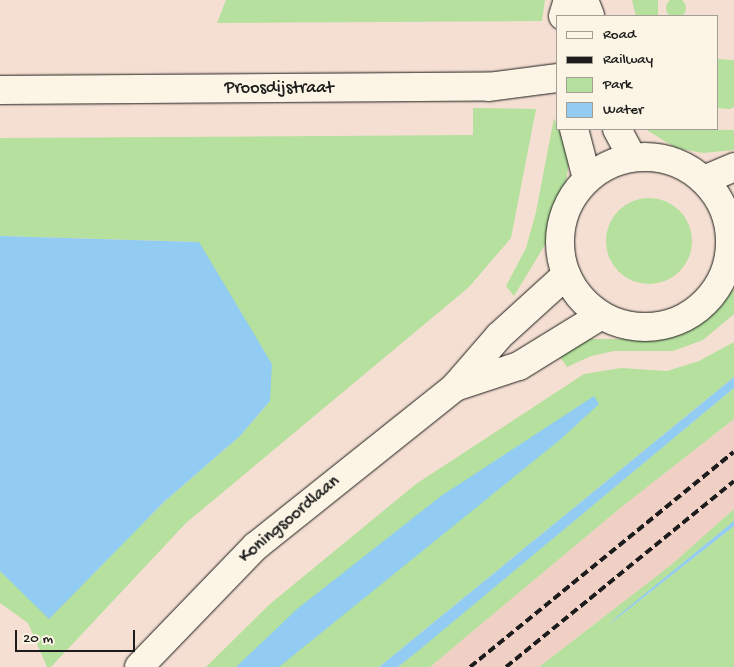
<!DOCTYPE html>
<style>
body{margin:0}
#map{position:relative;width:734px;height:667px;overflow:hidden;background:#f5dfd2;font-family:"Gochi Hand",sans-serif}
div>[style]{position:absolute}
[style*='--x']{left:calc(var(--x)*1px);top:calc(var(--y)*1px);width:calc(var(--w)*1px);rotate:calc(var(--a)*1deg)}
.built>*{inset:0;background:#f0cfc5}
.green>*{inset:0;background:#b5e09d}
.round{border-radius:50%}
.water>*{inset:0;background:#93ccf2}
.roads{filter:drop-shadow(0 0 1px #1c1c1c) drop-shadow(0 0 1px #1c1c1c)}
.minor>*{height:28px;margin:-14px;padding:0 14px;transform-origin:14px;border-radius:14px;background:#fcf5e5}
.minor>.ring{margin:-14px;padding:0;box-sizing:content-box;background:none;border:28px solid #fcf5e5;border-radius:50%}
.rail>*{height:4px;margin-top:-2px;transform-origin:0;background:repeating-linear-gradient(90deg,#1c1c1c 0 8px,transparent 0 12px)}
span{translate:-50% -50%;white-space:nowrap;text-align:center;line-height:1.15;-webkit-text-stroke:4.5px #fcf5e5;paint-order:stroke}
.street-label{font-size:18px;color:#1c1c1c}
.legend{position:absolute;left:556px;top:15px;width:162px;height:115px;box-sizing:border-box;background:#fcf5e5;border:1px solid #a29e95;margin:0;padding:6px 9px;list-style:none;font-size:15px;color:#1c1c1c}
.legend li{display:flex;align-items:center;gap:10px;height:25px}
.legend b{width:25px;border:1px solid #a29e95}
.scale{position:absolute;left:15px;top:630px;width:120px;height:22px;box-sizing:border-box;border:2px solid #1c1c1c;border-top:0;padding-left:6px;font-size:15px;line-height:18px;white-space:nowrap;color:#1c1c1c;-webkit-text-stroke:4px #fcf5e5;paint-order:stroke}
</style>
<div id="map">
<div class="built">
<i style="clip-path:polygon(734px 419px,734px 509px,671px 565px,539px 667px,430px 667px,619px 509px)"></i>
</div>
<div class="green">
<i class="round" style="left:666px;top:-2px;width:20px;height:20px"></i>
<i style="clip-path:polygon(226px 0,545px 0,542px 21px,217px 23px)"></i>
<i style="clip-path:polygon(632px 0,658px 0,658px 16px,636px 16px)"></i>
<i style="clip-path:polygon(718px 59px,734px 60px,734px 107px,730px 109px,718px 108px)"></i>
<i style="clip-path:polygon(473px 108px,536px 109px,511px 238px,469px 287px,186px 523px,51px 667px,47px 667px,28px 623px,0 603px,0 571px,49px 618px,164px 502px,240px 436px,270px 401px,198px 242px,0 236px,0 138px,473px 135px)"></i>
<i style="clip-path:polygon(554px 118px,570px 154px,566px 182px,546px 243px,514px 296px,506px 286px,526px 248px,536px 212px)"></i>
<i style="clip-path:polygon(645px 129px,734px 130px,734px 150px,703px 153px,676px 148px)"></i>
<i class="round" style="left:606px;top:198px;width:86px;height:86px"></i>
<i style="clip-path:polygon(734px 289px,734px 314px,703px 340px,673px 351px,614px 351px,591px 356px,567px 367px,558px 354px,588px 339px,651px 339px,683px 330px,711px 314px)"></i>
<i style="clip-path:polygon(734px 342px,734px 377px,379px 667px,206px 667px,270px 604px,416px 484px,584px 374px,621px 368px,667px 371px,699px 361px)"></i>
<i style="clip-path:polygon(734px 388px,734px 419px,619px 509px,430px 667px,398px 667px)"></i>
<i style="clip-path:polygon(734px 509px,734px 521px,606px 627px,734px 526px,734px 667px,539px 667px,671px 565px)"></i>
</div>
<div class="water">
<i style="clip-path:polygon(0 236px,199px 242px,272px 364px,270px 401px,240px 436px,164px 502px,49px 619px,0 571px)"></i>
<i style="clip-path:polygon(734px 377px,734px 388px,424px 646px,398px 667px,379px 667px)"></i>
<i style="clip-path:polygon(594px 396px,599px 404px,561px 439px,279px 667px,236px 667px,297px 609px,441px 496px)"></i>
<i style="clip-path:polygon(734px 521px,734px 526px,606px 627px,619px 615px)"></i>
</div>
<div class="roads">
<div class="minor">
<i style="--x:584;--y:0;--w:17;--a:69"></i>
<i style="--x:563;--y:16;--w:17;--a:-73"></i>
<i style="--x:0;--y:90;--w:488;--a:-0.4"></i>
<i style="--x:488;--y:87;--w:71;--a:-7.3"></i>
<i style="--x:574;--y:129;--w:52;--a:75.4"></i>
<i style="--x:617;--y:129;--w:32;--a:62"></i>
<i class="ring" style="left:560px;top:157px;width:142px;height:142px"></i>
<i style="--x:704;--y:180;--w:33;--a:-23"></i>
<i style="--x:455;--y:387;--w:67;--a:-18.2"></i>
<i style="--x:519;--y:366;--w:95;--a:-31.7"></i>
<i style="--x:139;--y:667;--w:168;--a:-46"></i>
<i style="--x:256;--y:546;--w:255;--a:-38.6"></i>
<i style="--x:455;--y:387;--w:67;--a:-49.2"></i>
<i style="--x:499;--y:336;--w:91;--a:-42.3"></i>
</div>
</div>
<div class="rail">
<i style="--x:470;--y:667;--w:340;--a:-39.2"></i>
<i style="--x:506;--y:667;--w:294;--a:-39.2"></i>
</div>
<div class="street-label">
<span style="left:279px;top:89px">Proosdijstraat</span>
<span style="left:290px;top:520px;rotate:-40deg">Koningsoordlaan</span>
</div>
<ul class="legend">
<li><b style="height:6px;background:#fcf5e5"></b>Road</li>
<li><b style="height:6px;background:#1c1c1c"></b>Railway</li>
<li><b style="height:14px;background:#b5e09d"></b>Park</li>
<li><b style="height:14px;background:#93ccf2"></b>Water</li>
</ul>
<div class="scale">20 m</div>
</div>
